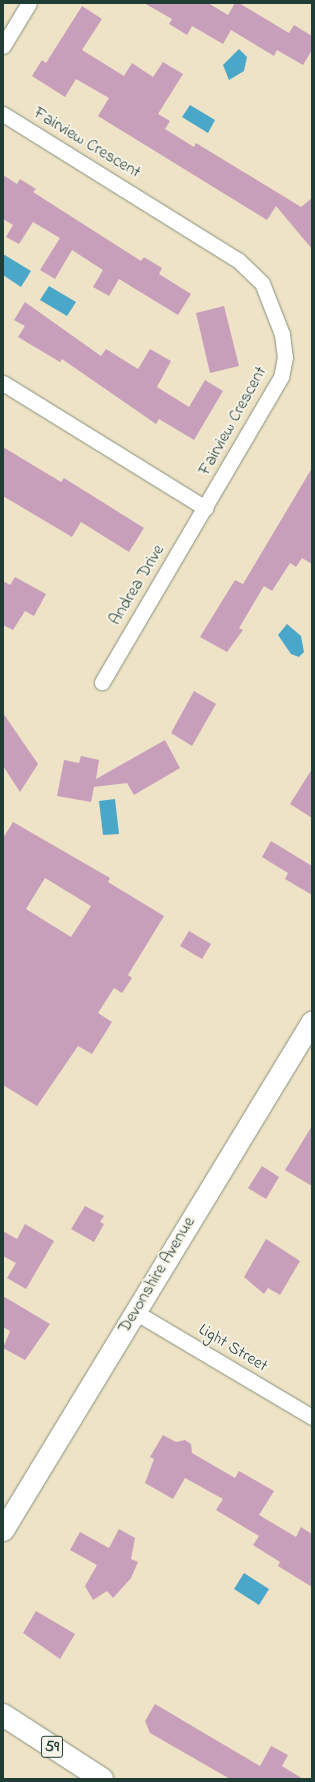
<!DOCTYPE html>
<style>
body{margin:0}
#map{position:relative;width:315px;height:1782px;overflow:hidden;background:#eee3c6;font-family:"Indie Flower",sans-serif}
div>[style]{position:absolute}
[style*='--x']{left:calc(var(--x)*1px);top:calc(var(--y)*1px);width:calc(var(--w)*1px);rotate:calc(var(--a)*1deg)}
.water>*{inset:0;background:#4aa7c9}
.building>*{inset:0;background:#c89fbb}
.roads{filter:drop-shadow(0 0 1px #86907d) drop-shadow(0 0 1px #86907d)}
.street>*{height:15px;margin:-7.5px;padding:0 7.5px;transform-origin:7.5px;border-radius:7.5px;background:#fff}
.secondary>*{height:21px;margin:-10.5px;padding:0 10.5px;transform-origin:10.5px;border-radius:10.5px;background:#fff}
.primary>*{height:22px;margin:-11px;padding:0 11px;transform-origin:11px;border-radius:11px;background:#fff}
span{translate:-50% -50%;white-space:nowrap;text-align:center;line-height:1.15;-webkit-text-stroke:4px #f7f3e8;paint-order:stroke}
.shield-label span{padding:1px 3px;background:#f7f3e8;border:1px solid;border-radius:3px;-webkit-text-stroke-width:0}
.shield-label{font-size:16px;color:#1f3d34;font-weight:700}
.street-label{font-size:17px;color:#1f3d34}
.frame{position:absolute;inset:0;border:4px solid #1f3d34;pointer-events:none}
</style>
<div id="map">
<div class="water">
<i style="clip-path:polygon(239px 49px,247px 57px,244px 71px,229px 80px,223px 65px)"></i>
<i style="clip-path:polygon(190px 105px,215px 120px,208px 133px,182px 117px)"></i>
<i style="clip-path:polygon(3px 254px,31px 271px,21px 287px,3px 275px)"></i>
<i style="clip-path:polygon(49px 286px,76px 302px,67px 316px,40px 300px)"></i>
<i style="clip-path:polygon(287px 624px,301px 636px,304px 652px,299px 657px,291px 654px,278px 635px)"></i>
<i style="clip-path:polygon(115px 799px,119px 834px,103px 835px,99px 801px)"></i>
<i style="clip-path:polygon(244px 1573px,269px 1589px,259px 1605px,234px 1589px)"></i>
</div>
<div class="building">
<i style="clip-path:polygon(144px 3px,208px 3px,228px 15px,235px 3px,239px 3px,289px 33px,294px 25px,312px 36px,312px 50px,303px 65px,277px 50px,274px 56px,231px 30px,223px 44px,192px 26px,187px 35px,169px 24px,172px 19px)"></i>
<i style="clip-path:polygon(82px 6px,102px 19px,82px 50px,124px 76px,132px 63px,153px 77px,163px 62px,183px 74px,158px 114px,170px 121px,165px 129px,194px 147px,196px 143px,301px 207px,312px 198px,312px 249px,276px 206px,267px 220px,98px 116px,109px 98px,76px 79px,65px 97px,32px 76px,42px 60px,46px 63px)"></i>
<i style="clip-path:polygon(3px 175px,17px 184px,20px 179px,36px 189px,33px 192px,141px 261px,144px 257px,162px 268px,159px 274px,191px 294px,178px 315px,119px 279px,109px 296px,93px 287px,103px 270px,72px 250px,55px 279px,40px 270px,60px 238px,33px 222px,19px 244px,6px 237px,13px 225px,3px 219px)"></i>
<i style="clip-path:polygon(25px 302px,101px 356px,106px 349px,138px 369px,150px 349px,171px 361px,157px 387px,189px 407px,205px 380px,223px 391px,194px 440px,159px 419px,156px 424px,62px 359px,60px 362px,18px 337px,25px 326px,14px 320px)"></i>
<i style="clip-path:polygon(224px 306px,239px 366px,210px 373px,196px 313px)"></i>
<i style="clip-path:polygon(3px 447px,61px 482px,64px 478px,144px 528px,129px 552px,81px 522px,72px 537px,3px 496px)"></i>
<i style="clip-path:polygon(312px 468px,312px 564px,302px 558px,296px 567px,290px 563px,272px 591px,264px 586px,239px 628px,243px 630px,227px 652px,200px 637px,235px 580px,243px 584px)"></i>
<i style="clip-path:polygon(15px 577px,46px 594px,34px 616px,25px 611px,13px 630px,3px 625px,3px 581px,10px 585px)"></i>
<i style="clip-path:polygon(194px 691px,216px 704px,192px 746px,171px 733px)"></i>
<i style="clip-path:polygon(3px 713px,38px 764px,20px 792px,3px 766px)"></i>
<i style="clip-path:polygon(165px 740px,180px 768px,134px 795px,127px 783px,94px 787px,91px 802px,57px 796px,64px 760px,79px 763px,81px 756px,99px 760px,96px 779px)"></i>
<i style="clip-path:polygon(312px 769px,312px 818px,290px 804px)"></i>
<i style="clip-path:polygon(evenodd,13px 822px,110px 878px,108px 882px,164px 916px,128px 975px,132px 978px,122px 993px,114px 988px,98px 1013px,112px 1022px,92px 1054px,78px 1046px,37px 1106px,3px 1085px,3px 838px,13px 822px,45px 878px,91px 906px,71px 937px,26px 909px,45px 878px)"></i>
<i style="clip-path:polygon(271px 841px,312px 866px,312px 895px,285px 879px,288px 873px,262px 857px)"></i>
<i style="clip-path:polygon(189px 931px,211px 944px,202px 959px,180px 946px)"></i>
<i style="clip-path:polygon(312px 1126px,312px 1186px,285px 1170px)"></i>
<i style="clip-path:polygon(262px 1166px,279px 1177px,266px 1199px,248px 1188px)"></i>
<i style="clip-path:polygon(85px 1206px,104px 1216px,100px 1222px,104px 1224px,94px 1242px,71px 1229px)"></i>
<i style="clip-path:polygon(25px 1224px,54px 1241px,26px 1289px,7px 1278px,16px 1263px,3px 1256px,3px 1231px,17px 1239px)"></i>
<i style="clip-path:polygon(266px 1239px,300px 1261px,280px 1295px,268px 1288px,264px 1294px,244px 1277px)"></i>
<i style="clip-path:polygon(3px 1296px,50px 1324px,25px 1360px,3px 1348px,10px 1331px,3px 1327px)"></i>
<i style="clip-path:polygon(163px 1435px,176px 1442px,185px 1440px,191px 1444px,192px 1453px,235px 1478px,239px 1471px,274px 1491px,259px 1515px,296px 1537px,301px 1527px,312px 1534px,312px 1587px,278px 1566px,280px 1562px,253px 1545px,259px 1536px,216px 1510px,223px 1499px,185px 1478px,173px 1499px,145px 1483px,154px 1459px,150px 1457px)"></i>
<i style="clip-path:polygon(119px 1529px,135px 1538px,131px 1559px,138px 1562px,131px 1578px,113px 1598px,107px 1591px,93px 1600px,85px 1586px,97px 1565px,70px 1550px,80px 1532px,109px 1548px)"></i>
<i style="clip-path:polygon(36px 1611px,75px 1634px,60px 1659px,23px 1633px)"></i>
<i style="clip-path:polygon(155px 1704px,260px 1766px,271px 1746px,288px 1755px,282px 1766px,303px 1779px,230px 1779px,150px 1733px,145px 1721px)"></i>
</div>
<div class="roads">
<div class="street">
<i style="--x:3;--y:46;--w:50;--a:-58.8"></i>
<i style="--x:3;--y:114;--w:277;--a:31.9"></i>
<i style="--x:238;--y:260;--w:33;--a:44"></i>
<i style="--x:262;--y:283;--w:55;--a:68.6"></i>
<i style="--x:282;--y:334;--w:23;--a:83"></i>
<i style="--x:285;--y:357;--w:20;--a:101"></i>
<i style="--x:281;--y:377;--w:354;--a:120.4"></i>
<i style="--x:3;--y:383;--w:238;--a:31.7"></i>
<i style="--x:135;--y:1312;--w:206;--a:30.7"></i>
</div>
<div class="secondary">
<i style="--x:3;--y:1530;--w:595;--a:-58.74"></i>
</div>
<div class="primary">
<i style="--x:3;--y:1715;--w:118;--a:32.9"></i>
</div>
</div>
<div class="shield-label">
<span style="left:52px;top:1747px">59</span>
</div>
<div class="street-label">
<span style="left:87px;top:143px;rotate:31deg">Fairview Crescent</span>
<span style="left:233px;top:421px;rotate:-61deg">Fairview Crescent</span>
<span style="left:137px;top:585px;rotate:-59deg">Andrea Drive</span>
<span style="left:157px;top:1275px;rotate:-59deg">Devonshire Avenue</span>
<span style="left:233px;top:1348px;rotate:31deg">Light Street</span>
</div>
<div class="frame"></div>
</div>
